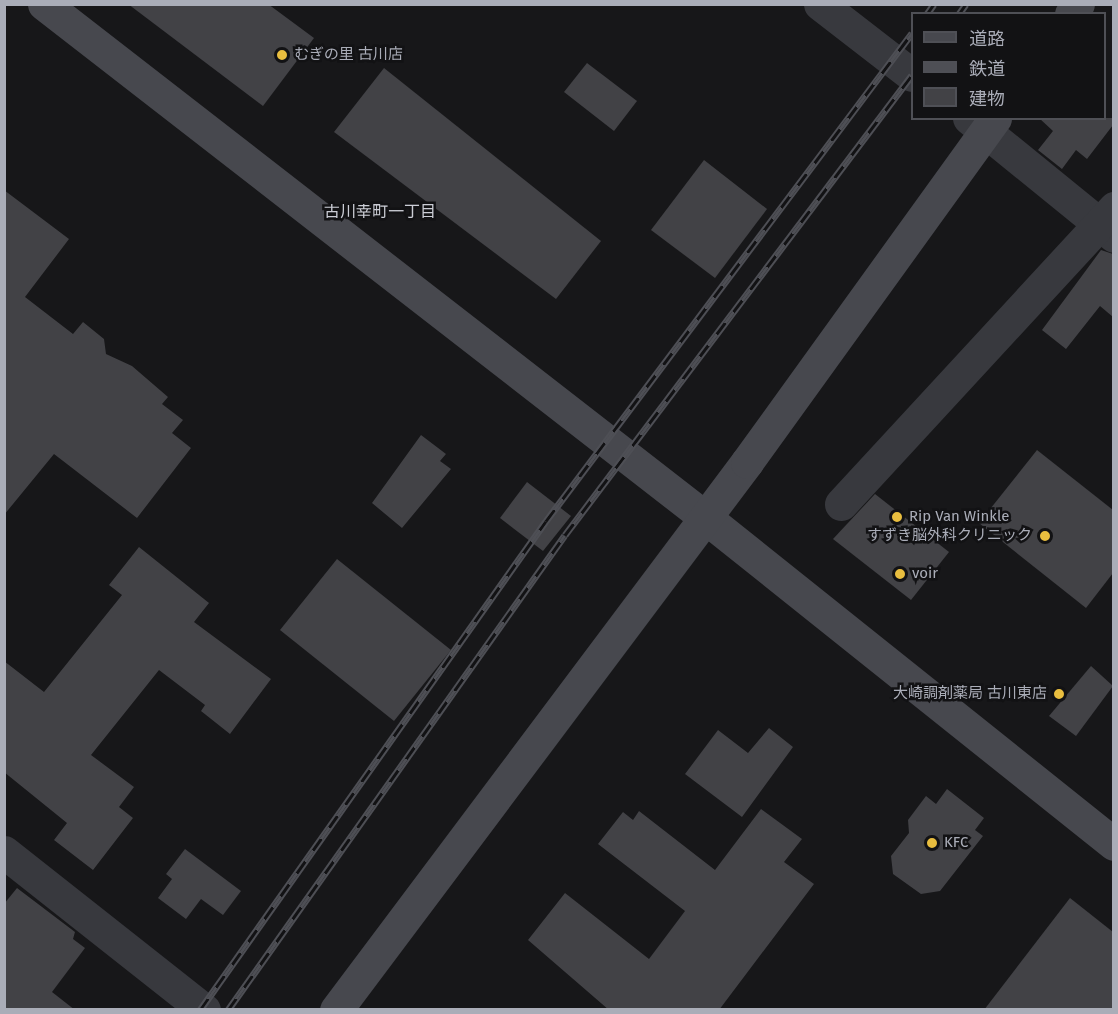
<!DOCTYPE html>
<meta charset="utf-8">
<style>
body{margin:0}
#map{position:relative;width:1118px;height:1014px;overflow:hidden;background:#171719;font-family:"Fira Sans","Noto Sans JP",sans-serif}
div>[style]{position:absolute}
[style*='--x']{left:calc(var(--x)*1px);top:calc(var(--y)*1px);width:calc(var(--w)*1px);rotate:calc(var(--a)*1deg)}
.building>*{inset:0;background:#424246}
.street>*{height:33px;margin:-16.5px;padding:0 16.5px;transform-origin:16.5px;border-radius:16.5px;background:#38393e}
.secondary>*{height:33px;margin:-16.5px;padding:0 16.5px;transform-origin:16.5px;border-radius:16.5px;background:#47484e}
.rail>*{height:7px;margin-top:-3.5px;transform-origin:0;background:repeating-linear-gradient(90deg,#121214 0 14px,#4e4f55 0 28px);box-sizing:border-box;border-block:2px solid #4e4f55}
.dots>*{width:16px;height:16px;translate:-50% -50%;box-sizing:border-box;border:3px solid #121214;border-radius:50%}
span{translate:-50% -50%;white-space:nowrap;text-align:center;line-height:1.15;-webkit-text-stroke:5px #121214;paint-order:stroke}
.poi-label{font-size:15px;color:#aaadb8}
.left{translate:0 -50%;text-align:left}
.right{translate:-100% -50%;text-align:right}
.neighbourhood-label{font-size:16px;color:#cbcdd5}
.frame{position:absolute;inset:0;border:6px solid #aaadb8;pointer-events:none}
.legend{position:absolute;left:911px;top:12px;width:195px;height:108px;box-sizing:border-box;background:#121214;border:2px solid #4f5056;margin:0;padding:8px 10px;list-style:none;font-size:18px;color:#aaadb8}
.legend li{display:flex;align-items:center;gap:12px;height:30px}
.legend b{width:30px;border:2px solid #4f5056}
</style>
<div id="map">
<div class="building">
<i style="clip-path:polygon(128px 4px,268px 4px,314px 38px,263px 106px)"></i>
<i style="clip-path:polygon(587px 63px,637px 101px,614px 131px,564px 92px)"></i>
<i style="clip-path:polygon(384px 68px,601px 241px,556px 299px,334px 132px)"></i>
<i style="clip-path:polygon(1039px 118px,1113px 118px,1113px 125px,1087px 159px,1076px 150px,1062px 169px,1038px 150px,1053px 131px)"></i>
<i style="clip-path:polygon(704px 160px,767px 209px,715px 278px,651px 230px)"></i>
<i style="clip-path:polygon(4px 190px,69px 239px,25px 297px,73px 334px,83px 322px,104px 339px,106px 354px,132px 366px,168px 397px,162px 404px,183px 420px,172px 433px,191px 448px,137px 518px,54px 454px,4px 515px)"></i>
<i style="clip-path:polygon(1101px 250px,1113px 254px,1113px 317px,1100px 306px,1066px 349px,1042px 330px)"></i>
<i style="clip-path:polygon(421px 435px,446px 454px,440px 461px,451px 469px,402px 528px,372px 503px)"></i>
<i style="clip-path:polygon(1037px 450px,1113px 510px,1113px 573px,1086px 608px,979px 523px)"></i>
<i style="clip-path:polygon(527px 482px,571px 516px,543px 551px,500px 518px)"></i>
<i style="clip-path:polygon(875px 494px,949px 552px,911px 600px,833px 539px)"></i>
<i style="clip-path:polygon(139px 547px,209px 603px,194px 622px,271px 679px,230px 734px,201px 711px,205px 705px,159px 670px,91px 755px,134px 787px,119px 807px,133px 818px,93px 870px,54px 840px,67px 823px,4px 772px,4px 661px,44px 692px,122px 595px,109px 585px)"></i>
<i style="clip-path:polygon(337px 559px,451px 650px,394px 721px,280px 630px)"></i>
<i style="clip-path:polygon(1091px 666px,1113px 686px,1076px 736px,1049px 716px)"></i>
<i style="clip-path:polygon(769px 728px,793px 747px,742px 817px,685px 774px,718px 730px,748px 753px)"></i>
<i style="clip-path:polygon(947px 789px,984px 818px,975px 830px,983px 836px,940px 891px,921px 894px,893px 874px,891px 856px,909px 833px,908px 820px,926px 796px,936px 804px)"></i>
<i style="clip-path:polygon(761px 809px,802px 839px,784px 862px,814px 884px,719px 1010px,609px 1010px,528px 940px,565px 893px,649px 959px,685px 911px,598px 844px,623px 812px,633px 820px,639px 811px,715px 870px)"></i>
<i style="clip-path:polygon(185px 849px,241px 891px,223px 915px,201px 899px,186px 919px,158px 898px,172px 879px,166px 874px)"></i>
<i style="clip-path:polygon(17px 888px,75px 932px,73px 939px,85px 948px,52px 992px,75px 1010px,4px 1010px,4px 904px)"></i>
<i style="clip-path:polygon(1070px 898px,1113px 932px,1113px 1010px,984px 1010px)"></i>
</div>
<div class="street">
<i style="--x:820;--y:4;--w:116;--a:37.7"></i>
<i style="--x:969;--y:118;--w:187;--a:39.1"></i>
<i style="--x:841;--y:504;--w:403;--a:-47.3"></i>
<i style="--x:4;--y:852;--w:255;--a:38.3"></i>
</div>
<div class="secondary">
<i style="--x:44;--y:4;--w:838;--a:37.83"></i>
<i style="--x:706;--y:518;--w:522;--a:38.63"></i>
<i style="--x:1071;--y:14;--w:12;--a:-55"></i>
<i style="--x:336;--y:1010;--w:685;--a:-53.13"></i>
<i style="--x:747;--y:462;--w:424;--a:-54.2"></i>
</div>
<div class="rail">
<i style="--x:927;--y:14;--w:12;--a:-55"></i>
<i style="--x:959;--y:14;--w:12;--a:-55"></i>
<i style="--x:200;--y:1010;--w:599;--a:-54.72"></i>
<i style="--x:546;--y:521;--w:610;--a:-53.13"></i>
<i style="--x:228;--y:1010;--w:582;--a:-54.65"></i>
<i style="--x:565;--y:535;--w:576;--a:-52.97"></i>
</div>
<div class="dots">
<i style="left:282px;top:55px;background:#e9be3f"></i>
<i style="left:897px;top:517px;background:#e9be3f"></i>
<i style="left:1045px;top:536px;background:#e9be3f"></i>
<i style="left:900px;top:574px;background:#e9be3f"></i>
<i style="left:1059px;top:694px;background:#e9be3f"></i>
<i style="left:932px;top:843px;background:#e9be3f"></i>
</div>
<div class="poi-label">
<span class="left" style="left:294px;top:55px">むぎの里 古川店</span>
<span class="left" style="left:909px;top:517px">Rip Van Winkle</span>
<span class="right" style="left:1032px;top:536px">すずき脳外科クリニック</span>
<span class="left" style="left:912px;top:574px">voir</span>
<span class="right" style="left:1047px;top:694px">大崎調剤薬局 古川東店</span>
<span class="left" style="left:944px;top:843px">KFC</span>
</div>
<div class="neighbourhood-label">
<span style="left:380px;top:212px">古川幸町一丁目</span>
</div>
<div class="frame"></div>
<ul class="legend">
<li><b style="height:8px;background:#47484e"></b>道路</li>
<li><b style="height:8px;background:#4e4f55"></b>鉄道</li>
<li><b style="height:16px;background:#424246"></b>建物</li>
</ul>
</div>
